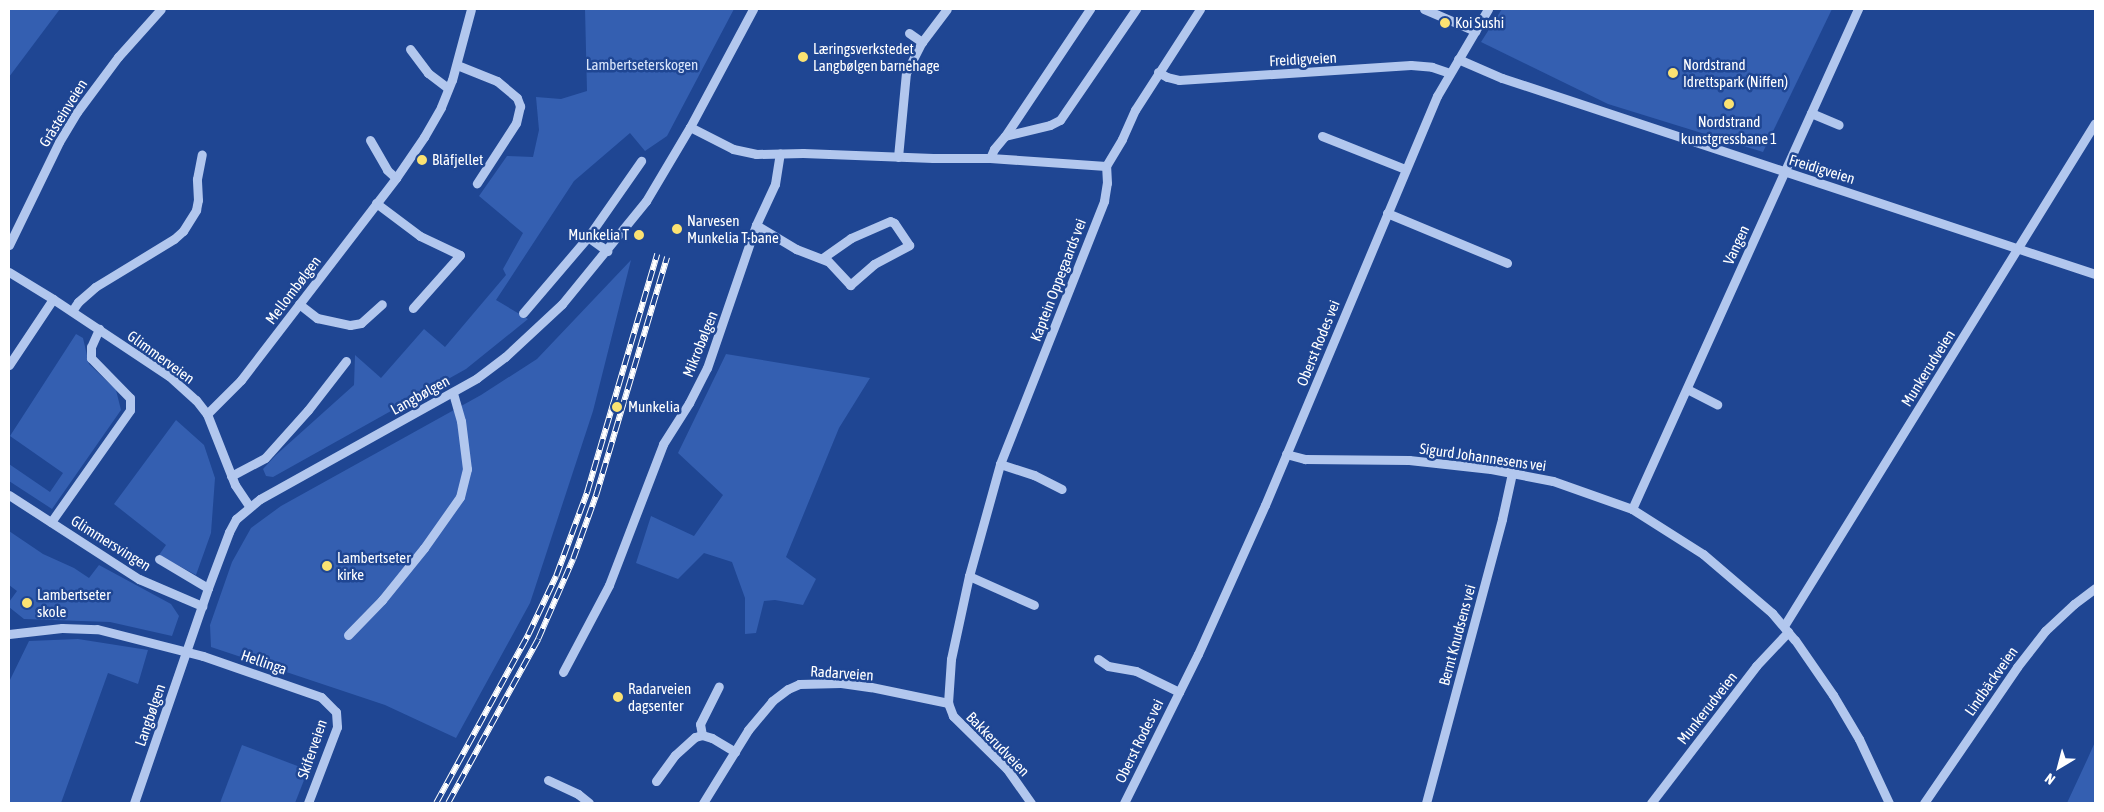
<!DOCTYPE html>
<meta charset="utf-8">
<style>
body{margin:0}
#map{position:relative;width:2104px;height:812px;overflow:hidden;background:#1f4693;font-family:"Asap Condensed",sans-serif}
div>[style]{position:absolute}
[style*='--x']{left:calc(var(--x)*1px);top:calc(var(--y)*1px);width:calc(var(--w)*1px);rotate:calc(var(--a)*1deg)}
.green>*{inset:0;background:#345fb1}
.minor>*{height:9px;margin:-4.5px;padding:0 4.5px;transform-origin:4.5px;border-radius:4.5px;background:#b2c7ee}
.rail>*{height:5.5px;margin-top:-2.75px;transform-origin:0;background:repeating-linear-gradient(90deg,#1f4693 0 11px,#fff 0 22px);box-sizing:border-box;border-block:1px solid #fff}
.dots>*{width:14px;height:14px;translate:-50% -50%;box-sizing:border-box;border:2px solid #1f4693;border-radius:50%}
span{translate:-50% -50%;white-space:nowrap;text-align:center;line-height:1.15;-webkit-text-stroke:5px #1f4693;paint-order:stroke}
.poi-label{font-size:15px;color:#fff}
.left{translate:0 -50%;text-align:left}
.right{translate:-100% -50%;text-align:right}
.street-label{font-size:15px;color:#fff}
.park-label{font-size:15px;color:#d8e4fa}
.frame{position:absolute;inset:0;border:10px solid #fff;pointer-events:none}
.north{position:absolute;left:2034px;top:742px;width:50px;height:50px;-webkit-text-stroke:4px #1f4693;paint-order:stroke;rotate:217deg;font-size:14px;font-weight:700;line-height:20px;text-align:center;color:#fff}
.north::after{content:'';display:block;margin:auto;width:18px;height:22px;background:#fff;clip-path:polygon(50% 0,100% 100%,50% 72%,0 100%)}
</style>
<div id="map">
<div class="green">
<i style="clip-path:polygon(9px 9px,60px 9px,9px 77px)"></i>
<i style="clip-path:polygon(585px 9px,734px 9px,667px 136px,645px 151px,630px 133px,574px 181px,496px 300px,528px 319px,466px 369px,273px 477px,266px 476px,263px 469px,276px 455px,354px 385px,355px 355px,381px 378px,424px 329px,445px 347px,506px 275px,503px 269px,523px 233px,479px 196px,507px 156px,533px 157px,539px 130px,536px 97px,561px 99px,587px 91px)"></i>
<i style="clip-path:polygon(1502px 9px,1832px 9px,1763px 152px,1608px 104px,1481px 42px)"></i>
<i style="clip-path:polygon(631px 260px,593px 411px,530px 603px,456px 738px,385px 705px,211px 647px,210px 625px,232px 562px,251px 528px,281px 506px,481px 395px,537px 359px)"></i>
<i style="clip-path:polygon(76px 334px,83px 338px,89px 364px,116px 390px,121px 410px,52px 509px,9px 481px,9px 464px,50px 492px,63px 473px,10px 436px)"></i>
<i style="clip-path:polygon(726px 354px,870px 378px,839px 428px,786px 557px,816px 579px,803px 605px,775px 600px,764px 601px,756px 633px,745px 634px,745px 598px,732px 562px,704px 553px,678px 579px,636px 563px,651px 516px,694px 536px,723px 495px,678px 453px)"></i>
<i style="clip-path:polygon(176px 420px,204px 445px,215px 478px,211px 533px,196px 575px,159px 555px,166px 545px,114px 504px)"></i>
<i style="clip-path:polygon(9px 531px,43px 554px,74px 568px,89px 578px,99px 565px,171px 604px,179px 616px,172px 636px,110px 622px,24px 619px,9px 607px,9px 602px,17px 591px,9px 585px)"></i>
<i style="clip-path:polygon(78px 639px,148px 650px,138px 684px,108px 673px,61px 803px,9px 803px,9px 682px,29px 641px)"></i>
<i style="clip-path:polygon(2095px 742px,2095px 803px,2067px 803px,2087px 760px)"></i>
<i style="clip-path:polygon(242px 745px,308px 770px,295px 803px,220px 803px)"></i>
</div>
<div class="minor">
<i style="--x:1424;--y:9;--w:56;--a:23.3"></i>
<i style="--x:909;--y:33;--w:16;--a:35"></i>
<i style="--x:410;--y:49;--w:30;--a:53"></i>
<i style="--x:428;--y:73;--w:25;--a:37"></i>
<i style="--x:1458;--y:59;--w:48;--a:23.4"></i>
<i style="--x:1502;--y:78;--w:625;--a:18.29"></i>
<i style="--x:457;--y:65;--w:43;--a:21.8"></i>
<i style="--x:497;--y:81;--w:26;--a:40"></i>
<i style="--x:517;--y:98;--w:9;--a:69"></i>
<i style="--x:520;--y:106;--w:17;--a:103"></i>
<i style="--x:516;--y:123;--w:72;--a:123"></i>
<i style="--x:1158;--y:72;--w:10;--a:29"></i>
<i style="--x:1167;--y:77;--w:12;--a:14"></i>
<i style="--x:1179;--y:80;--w:232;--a:-3.7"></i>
<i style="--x:1411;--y:65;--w:21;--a:5"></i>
<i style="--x:1432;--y:67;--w:18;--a:19"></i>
<i style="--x:1811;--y:113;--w:30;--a:23"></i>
<i style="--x:690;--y:127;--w:48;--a:27.1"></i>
<i style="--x:733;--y:149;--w:24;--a:12"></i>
<i style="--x:756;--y:154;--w:47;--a:-1.2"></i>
<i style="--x:803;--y:153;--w:130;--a:2.2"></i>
<i style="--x:933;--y:158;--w:57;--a:0"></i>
<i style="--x:990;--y:158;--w:116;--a:3.9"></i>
<i style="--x:1005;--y:136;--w:46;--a:-13.7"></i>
<i style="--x:1050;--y:125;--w:11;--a:-27"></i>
<i style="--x:1060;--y:120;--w:135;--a:-55.6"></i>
<i style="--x:1322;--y:136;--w:89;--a:21.7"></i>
<i style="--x:370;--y:140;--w:34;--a:60"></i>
<i style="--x:387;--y:170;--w:12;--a:42"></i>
<i style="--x:898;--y:157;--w:84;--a:-84.6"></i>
<i style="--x:906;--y:73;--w:35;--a:-63"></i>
<i style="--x:922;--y:42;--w:41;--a:-52.9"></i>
<i style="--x:990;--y:158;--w:10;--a:-66"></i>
<i style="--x:994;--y:149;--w:17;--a:-50"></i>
<i style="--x:1005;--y:136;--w:153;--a:-56.2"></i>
<i style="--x:376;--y:203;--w:55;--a:36.9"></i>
<i style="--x:420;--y:236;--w:44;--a:25.4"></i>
<i style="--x:460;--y:255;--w:71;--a:131.6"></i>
<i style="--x:1387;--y:213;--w:130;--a:22.6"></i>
<i style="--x:756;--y:225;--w:47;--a:31"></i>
<i style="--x:796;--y:249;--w:34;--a:21"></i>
<i style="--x:828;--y:261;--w:33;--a:47"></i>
<i style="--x:850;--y:285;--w:32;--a:-41"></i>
<i style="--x:874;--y:264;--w:40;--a:-28"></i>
<i style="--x:909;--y:245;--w:27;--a:-124"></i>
<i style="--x:894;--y:223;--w:4;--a:-153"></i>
<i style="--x:890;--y:221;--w:43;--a:156.4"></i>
<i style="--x:851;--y:238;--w:35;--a:145"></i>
<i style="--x:588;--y:237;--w:24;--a:36"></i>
<i style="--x:9;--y:245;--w:114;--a:-64.1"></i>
<i style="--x:59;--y:142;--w:35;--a:-59"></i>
<i style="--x:77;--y:112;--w:69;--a:-53.3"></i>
<i style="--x:118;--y:57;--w:64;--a:-48.1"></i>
<i style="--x:9;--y:272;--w:52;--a:31.5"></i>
<i style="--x:53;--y:299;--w:139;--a:33.6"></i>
<i style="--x:169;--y:376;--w:36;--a:42"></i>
<i style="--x:196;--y:400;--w:18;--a:52"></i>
<i style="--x:207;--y:414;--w:76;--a:68.5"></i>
<i style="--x:235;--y:485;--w:25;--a:56"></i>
<i style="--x:299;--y:304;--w:23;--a:38"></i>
<i style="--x:317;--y:318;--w:34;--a:12"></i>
<i style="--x:350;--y:325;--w:11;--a:-10"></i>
<i style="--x:361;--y:323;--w:28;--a:-42"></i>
<i style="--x:72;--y:311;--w:11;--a:-56"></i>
<i style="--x:78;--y:302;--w:23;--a:-41"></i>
<i style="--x:95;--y:287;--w:92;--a:-31.3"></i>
<i style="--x:174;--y:239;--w:12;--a:-42"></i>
<i style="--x:183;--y:231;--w:25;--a:-58"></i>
<i style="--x:196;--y:210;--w:10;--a:-79"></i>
<i style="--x:198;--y:200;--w:21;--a:-93"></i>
<i style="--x:197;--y:179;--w:25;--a:-79"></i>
<i style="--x:523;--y:313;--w:100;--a:-49.5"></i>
<i style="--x:588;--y:237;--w:93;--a:-55.1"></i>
<i style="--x:9;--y:365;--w:79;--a:-56.3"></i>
<i style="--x:1687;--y:389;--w:34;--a:27"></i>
<i style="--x:207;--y:414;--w:48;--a:-45"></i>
<i style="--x:241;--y:380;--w:255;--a:-52.5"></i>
<i style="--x:396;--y:178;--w:50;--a:-55.7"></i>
<i style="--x:424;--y:137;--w:34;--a:-60"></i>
<i style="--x:441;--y:107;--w:29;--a:-68"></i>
<i style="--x:452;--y:80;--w:73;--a:-75"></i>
<i style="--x:1286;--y:454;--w:20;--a:15"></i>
<i style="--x:1305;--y:459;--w:104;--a:0.6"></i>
<i style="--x:1409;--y:460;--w:82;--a:6.3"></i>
<i style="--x:1491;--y:469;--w:63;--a:11"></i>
<i style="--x:1553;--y:481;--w:84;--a:19.5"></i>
<i style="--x:1632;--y:509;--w:84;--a:32.4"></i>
<i style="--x:1703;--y:554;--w:91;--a:40.5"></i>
<i style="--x:1772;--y:613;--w:35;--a:50"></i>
<i style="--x:1795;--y:640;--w:67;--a:55.4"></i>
<i style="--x:1833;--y:695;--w:51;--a:59.4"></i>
<i style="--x:1859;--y:739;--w:71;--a:64.9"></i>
<i style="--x:1000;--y:464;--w:36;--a:18"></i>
<i style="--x:1034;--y:475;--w:31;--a:27"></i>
<i style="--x:231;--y:476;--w:38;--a:-28"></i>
<i style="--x:265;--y:458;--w:64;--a:-48.1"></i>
<i style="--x:308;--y:410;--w:62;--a:-52.2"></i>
<i style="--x:9;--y:495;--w:155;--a:32.9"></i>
<i style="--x:139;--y:579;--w:69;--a:23.2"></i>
<i style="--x:1632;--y:509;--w:549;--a:-65.68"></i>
<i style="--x:51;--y:522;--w:137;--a:-54.8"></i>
<i style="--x:130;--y:410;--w:12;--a:-90"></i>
<i style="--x:130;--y:398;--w:56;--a:-134.3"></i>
<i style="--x:91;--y:358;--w:11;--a:-90"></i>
<i style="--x:91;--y:347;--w:20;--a:-66"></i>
<i style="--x:159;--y:559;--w:57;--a:30.6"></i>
<i style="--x:969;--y:576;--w:71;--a:24"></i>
<i style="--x:1784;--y:626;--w:591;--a:-58.27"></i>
<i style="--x:9;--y:634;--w:53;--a:-6.5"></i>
<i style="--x:62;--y:628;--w:35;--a:2"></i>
<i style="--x:97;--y:629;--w:109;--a:14.3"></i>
<i style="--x:203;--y:656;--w:125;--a:19.2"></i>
<i style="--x:321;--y:697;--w:21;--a:45"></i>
<i style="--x:336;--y:712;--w:15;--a:86"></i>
<i style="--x:337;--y:727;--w:81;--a:110.9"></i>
<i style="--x:348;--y:635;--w:49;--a:-45.8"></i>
<i style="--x:382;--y:600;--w:67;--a:-51.1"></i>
<i style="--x:424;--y:548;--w:62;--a:-54.8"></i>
<i style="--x:460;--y:497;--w:29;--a:-76"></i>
<i style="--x:467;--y:469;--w:48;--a:-97.1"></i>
<i style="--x:461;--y:421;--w:29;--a:-106"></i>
<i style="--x:1098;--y:659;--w:12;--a:35"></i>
<i style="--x:1108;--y:666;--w:28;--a:10"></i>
<i style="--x:1136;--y:671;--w:48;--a:26"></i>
<i style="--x:563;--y:672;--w:98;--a:-62.1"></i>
<i style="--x:609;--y:585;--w:151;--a:-69"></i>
<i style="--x:663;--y:444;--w:49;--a:-57.6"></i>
<i style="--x:689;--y:403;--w:39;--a:-63"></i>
<i style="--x:707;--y:368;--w:151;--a:-71.1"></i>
<i style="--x:756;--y:225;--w:45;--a:-65.1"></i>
<i style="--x:775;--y:184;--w:31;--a:-81"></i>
<i style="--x:702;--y:735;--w:11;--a:-100"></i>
<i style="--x:700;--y:724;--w:42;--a:-63.4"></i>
<i style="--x:548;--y:780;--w:33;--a:25"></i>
<i style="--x:578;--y:794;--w:14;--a:39"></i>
<i style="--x:656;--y:781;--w:32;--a:-54"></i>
<i style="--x:675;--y:755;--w:27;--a:-42"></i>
<i style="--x:695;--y:737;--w:7;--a:-16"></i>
<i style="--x:702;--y:735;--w:10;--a:17"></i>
<i style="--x:712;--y:738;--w:27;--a:31"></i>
<i style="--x:134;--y:803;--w:227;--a:-71"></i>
<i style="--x:208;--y:588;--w:60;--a:-69.4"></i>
<i style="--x:229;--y:532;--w:15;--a:-62"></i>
<i style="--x:236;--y:519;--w:31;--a:-40"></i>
<i style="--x:260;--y:499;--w:248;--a:-29.1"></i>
<i style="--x:477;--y:378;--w:35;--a:-37"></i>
<i style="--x:505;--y:357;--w:78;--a:-42.9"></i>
<i style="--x:562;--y:304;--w:133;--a:-50.8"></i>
<i style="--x:646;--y:201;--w:86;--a:-59.3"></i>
<i style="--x:690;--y:127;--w:134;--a:-61.9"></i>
<i style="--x:703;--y:803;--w:86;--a:-58.3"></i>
<i style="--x:748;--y:730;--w:38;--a:-50"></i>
<i style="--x:772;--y:701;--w:20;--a:-37"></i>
<i style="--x:788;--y:689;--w:12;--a:-24"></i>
<i style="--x:799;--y:684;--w:42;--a:-1.4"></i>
<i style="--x:841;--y:683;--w:30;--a:8"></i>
<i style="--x:871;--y:687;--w:79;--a:11.7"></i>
<i style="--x:1031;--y:803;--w:42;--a:-125.2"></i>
<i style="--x:1007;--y:769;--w:76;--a:-135.5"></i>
<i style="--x:953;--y:716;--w:14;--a:-111"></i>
<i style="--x:948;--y:703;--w:44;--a:-86.1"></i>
<i style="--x:951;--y:659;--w:85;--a:-77.8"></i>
<i style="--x:969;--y:576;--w:116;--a:-74.5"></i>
<i style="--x:1000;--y:464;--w:283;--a:-68.4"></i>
<i style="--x:1104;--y:201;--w:18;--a:-81"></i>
<i style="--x:1107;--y:183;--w:17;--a:-93"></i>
<i style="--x:1106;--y:166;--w:31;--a:-59"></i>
<i style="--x:1122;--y:139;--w:32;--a:-66"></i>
<i style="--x:1135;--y:110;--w:120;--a:-57.2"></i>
<i style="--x:1124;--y:803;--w:166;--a:-63.6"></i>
<i style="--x:1198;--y:654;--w:163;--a:-65.8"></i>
<i style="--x:1265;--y:505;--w:444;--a:-67.2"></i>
<i style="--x:1437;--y:96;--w:101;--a:-59.6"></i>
<i style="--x:1426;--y:803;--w:294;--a:-75"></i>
<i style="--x:1502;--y:519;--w:47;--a:-77.7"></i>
<i style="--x:1651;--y:803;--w:173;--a:-52.5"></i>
<i style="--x:1756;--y:666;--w:47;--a:-46.7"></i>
<i style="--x:1924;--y:803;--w:165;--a:-55.6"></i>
<i style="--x:2017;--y:667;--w:46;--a:-52.1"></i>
<i style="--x:2045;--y:631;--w:40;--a:-43"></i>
<i style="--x:2074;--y:604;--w:26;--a:-37"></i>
</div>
<div class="rail">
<i style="--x:436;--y:803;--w:192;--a:-61.3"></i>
<i style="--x:528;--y:635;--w:65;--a:-64.6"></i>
<i style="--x:556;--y:576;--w:90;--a:-69.7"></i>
<i style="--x:587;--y:492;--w:248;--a:-73.6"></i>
<i style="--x:448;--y:803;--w:187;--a:-61.2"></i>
<i style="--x:538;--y:639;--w:87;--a:-66.4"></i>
<i style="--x:573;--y:559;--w:68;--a:-70.2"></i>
<i style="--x:596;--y:495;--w:248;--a:-73.4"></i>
</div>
<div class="dots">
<i style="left:1445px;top:23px;background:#fbe272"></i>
<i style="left:803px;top:57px;background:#fbe272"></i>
<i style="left:1673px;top:73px;background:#fbe272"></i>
<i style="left:1729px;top:104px;background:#fbe272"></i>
<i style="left:422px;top:160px;background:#fbe272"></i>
<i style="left:677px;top:229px;background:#fbe272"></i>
<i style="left:639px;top:235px;background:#fbe272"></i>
<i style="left:617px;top:407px;background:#fbe272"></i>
<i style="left:327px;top:566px;background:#fbe272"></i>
<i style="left:27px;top:603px;background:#fbe272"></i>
<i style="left:618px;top:697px;background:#fbe272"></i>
</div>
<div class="poi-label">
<span class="left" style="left:1455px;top:23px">Koi Sushi</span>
<span class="left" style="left:813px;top:57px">Læringsverkstedet<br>Langbølgen barnehage</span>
<span class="left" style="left:1683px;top:73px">Nordstrand<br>Idrettspark (Niffen)</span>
<span style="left:1729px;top:130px">Nordstrand<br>kunstgressbane 1</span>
<span class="left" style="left:432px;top:160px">Blåfjellet</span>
<span class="left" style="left:687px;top:229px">Narvesen<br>Munkelia T-bane</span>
<span class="right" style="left:629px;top:235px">Munkelia T</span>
<span class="left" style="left:628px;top:407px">Munkelia</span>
<span class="left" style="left:337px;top:566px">Lambertseter<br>kirke</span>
<span class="left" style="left:37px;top:603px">Lambertseter<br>skole</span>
<span class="left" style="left:628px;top:697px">Radarveien<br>dagsenter</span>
</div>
<div class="street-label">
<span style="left:1303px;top:59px;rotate:-3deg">Freidigveien</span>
<span style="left:63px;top:113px;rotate:-58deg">Gråsteinveien</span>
<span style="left:1822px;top:169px;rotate:17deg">Freidigveien</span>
<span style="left:1736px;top:245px;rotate:-65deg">Vangen</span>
<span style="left:1058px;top:280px;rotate:-69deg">Kaptein Oppegaards vei</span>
<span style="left:293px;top:290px;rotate:-53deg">Mellombølgen</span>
<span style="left:1318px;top:343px;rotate:-68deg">Oberst Rodes vei</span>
<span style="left:700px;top:344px;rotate:-68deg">Mikrobølgen</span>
<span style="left:161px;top:357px;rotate:36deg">Glimmerveien</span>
<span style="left:1928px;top:368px;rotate:-58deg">Munkerudveien</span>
<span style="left:420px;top:395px;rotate:-29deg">Langbølgen</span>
<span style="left:1483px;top:457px;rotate:8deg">Sigurd Johannesens vei</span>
<span style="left:111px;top:543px;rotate:32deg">Glimmersvingen</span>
<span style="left:1457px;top:635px;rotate:-75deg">Bernt Knudsens vei</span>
<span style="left:264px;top:662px;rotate:19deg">Hellinga</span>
<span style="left:842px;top:673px;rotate:4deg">Radarveien</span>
<span style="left:1991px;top:681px;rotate:-55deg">Lindbäckveien</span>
<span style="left:1707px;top:708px;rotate:-52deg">Munkerudveien</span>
<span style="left:150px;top:715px;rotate:-71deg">Langbølgen</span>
<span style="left:1139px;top:741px;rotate:-64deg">Oberst Rodes vei</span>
<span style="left:998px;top:744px;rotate:46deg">Bakkerudveien</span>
<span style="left:312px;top:749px;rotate:-71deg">Skiferveien</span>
</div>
<div class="park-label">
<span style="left:642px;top:65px">Lambertseterskogen</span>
</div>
<div class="frame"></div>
<div class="north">N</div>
</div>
